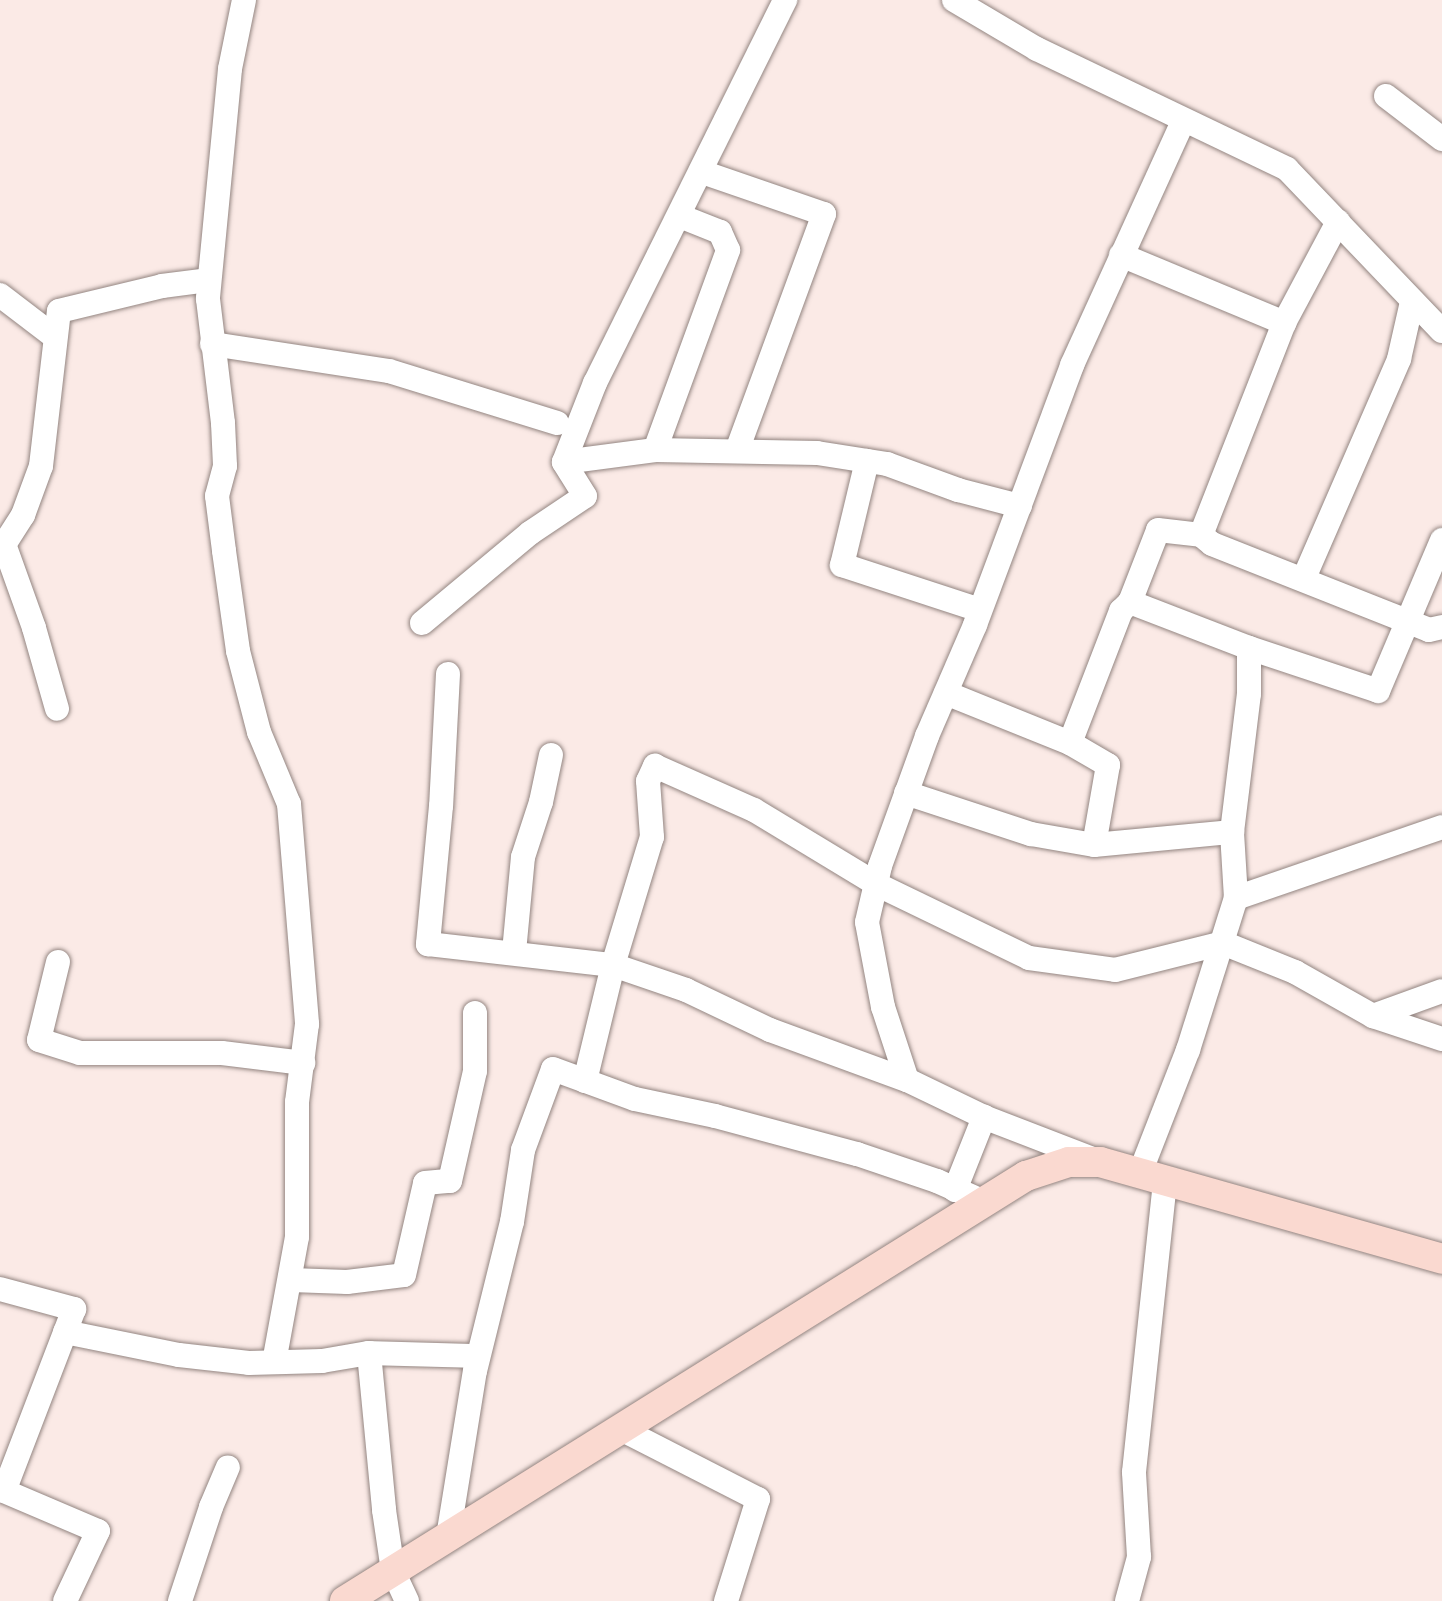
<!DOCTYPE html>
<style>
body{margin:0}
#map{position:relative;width:1442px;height:1601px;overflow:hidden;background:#fbeae6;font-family:Manrope,sans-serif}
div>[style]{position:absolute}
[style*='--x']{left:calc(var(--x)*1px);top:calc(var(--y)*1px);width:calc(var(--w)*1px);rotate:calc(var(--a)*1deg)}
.roads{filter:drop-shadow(0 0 2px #938581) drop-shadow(0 0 2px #938581)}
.minor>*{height:24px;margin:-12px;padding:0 12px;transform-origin:12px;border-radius:12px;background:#fff}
.major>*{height:30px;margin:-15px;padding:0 15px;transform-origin:15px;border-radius:15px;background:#fad9d0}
span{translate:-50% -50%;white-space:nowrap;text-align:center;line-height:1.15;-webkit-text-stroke:6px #fefbfa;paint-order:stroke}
</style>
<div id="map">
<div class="roads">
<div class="minor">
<i style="--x:244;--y:0;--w:70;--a:101.5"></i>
<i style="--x:230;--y:69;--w:231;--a:95.5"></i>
<i style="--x:208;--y:299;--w:125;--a:83.1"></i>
<i style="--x:223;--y:423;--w:43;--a:87.3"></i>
<i style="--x:225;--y:466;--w:31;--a:105"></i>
<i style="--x:217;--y:496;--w:55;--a:82.7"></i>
<i style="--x:224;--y:551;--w:101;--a:82"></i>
<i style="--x:238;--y:651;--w:84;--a:75.5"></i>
<i style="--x:259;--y:732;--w:78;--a:67.4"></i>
<i style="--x:289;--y:804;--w:221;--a:85.3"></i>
<i style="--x:307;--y:1024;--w:79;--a:97.3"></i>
<i style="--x:297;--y:1102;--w:135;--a:90"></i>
<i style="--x:297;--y:1237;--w:127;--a:100.4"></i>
<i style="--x:954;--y:0;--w:96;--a:30.6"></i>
<i style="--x:1037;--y:49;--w:277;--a:25.6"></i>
<i style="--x:1287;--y:169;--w:224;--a:46.3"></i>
<i style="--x:1386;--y:96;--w:71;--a:37.5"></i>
<i style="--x:702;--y:172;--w:129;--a:19"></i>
<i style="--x:824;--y:214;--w:252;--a:110.2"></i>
<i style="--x:1121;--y:255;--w:177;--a:22.6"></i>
<i style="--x:0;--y:295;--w:69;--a:37.4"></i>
<i style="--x:212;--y:344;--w:179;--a:8.7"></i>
<i style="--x:389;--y:371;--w:176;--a:17.2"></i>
<i style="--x:655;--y:450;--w:213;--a:-69.9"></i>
<i style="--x:728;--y:250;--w:20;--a:-114"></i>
<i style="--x:720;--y:232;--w:43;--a:-158.2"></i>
<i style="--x:867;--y:461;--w:107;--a:103.5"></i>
<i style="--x:842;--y:565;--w:145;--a:18.1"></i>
<i style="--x:564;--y:462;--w:85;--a:-68.6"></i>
<i style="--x:595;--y:383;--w:428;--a:-63.6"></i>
<i style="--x:1201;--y:535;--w:228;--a:-68.6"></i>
<i style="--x:1284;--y:323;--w:115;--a:-61.9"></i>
<i style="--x:4;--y:544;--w:89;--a:70.3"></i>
<i style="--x:34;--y:628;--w:84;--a:74.1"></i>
<i style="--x:0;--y:551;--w:43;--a:-57.4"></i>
<i style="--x:23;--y:515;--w:52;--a:-69.8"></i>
<i style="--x:41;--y:466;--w:156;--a:-83.4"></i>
<i style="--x:59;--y:311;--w:106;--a:-13.6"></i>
<i style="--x:162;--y:286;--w:46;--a:-7.4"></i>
<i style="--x:1304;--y:578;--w:239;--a:-66.5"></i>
<i style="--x:1399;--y:359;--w:58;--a:-77.2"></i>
<i style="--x:1130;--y:602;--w:128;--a:21.1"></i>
<i style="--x:1249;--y:648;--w:136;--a:18.4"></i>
<i style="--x:1378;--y:691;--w:164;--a:-67"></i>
<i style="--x:422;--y:623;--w:141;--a:-39.8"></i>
<i style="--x:530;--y:533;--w:66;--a:-33.9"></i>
<i style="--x:585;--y:496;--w:40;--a:-122"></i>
<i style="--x:564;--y:462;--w:92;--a:-7.5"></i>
<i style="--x:655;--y:450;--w:162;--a:1.1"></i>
<i style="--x:817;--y:453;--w:71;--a:8.9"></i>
<i style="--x:887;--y:464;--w:76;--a:20.1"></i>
<i style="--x:958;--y:490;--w:64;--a:14.5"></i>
<i style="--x:448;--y:674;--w:132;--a:93"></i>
<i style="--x:441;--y:806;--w:139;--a:95.4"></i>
<i style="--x:428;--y:944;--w:186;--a:6.5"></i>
<i style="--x:613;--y:965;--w:77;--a:18.9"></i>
<i style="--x:686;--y:990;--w:93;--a:25.5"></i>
<i style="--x:770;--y:1030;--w:146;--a:20.1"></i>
<i style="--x:946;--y:693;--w:134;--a:22"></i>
<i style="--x:1070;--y:743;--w:44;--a:30.1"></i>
<i style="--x:1108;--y:765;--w:81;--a:99.9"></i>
<i style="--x:1094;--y:845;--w:139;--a:-5.4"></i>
<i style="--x:1070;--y:743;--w:142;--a:-68.9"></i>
<i style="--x:1121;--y:611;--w:13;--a:-45"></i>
<i style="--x:1130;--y:602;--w:77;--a:-68.7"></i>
<i style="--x:1158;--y:530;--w:43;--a:6.6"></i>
<i style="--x:1201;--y:535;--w:14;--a:39"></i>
<i style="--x:1212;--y:544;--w:233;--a:21.6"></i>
<i style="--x:1429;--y:630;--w:13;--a:-13"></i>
<i style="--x:906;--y:793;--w:132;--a:18.2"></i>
<i style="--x:1031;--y:834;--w:64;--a:9.9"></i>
<i style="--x:1236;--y:898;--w:66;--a:-93.5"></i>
<i style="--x:1232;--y:832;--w:139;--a:-83"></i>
<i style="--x:1249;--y:694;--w:46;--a:-90"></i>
<i style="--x:514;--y:952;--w:95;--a:-84.6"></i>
<i style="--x:523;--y:857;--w:58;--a:-71.9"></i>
<i style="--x:541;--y:802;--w:48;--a:-78"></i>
<i style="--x:58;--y:962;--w:80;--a:103.7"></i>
<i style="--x:39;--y:1040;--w:43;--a:17.6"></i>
<i style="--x:80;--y:1053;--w:142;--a:0"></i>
<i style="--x:222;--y:1053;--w:82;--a:7"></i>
<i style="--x:1373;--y:1016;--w:73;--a:-19.9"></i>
<i style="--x:585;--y:1081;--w:119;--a:-76.4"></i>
<i style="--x:613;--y:965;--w:134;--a:-73.1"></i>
<i style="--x:652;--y:837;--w:56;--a:-94.1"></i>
<i style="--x:648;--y:781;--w:17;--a:-65"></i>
<i style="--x:655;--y:766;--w:108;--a:24"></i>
<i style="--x:754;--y:810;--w:143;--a:31.2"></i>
<i style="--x:876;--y:884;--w:170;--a:25.8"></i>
<i style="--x:1029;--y:958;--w:87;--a:7.9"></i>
<i style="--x:1115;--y:970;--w:111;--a:-14"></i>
<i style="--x:1223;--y:943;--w:78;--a:21.9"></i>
<i style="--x:1295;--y:972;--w:90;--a:29.4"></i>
<i style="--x:1373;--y:1016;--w:73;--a:18.4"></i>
<i style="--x:1090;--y:1158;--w:114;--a:-158.9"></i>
<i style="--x:984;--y:1117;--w:85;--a:-154.3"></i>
<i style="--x:907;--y:1080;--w:77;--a:-108.2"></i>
<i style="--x:883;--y:1007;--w:86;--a:-100.7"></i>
<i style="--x:867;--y:922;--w:57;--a:-76.9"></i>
<i style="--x:880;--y:866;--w:138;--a:-70.1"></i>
<i style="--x:927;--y:736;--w:121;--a:-66.6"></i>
<i style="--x:975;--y:625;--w:278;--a:-69.5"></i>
<i style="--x:1072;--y:365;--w:268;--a:-65.5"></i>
<i style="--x:1140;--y:1173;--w:132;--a:-68.7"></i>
<i style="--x:1188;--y:1050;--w:159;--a:-72.5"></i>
<i style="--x:1236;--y:898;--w:218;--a:-19"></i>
<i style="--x:955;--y:1190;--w:79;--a:-68.3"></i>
<i style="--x:291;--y:1280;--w:56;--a:2"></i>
<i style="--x:347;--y:1282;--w:57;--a:-7"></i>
<i style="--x:404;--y:1275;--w:94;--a:-77.1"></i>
<i style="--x:425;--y:1183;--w:25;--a:-5"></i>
<i style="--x:450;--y:1181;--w:113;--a:-77.2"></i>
<i style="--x:475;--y:1071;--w:58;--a:-90"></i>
<i style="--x:0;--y:1289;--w:77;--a:15.1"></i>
<i style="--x:74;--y:1309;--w:195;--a:111"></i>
<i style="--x:4;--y:1491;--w:102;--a:23.1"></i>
<i style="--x:98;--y:1531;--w:77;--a:115.2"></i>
<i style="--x:65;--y:1332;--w:116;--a:11.4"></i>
<i style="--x:179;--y:1355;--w:70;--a:6.5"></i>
<i style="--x:249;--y:1363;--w:73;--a:-1.6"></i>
<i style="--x:322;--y:1361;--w:48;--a:-9.7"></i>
<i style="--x:369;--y:1353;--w:158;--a:84.5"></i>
<i style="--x:384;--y:1510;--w:62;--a:81.6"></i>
<i style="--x:393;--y:1571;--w:33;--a:65"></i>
<i style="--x:369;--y:1353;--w:109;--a:1.6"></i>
<i style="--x:621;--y:1429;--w:154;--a:27.1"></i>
<i style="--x:758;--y:1499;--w:107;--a:107.4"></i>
<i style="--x:448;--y:1537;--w:168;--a:-80.8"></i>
<i style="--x:475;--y:1371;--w:154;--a:-76.1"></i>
<i style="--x:512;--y:1222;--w:73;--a:-81.3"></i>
<i style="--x:523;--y:1150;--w:86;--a:-69.7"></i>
<i style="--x:553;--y:1069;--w:87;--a:20.1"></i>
<i style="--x:635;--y:1099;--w:82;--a:12"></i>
<i style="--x:715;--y:1116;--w:147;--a:15"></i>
<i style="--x:857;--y:1154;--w:84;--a:18.6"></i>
<i style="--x:937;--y:1181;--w:51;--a:24.1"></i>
<i style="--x:180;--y:1601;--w:99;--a:-71.7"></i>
<i style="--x:211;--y:1507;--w:43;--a:-67"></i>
<i style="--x:1127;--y:1601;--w:46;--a:-74.7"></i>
<i style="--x:1139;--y:1557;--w:85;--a:-93.4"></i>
<i style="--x:1134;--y:1472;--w:294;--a:-83.9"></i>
</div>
<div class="major">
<i style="--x:345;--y:1601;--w:803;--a:-31.97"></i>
<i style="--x:1026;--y:1176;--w:45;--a:-18"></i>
<i style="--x:1069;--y:1162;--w:31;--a:0"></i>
<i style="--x:1100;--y:1162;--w:355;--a:15.8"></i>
</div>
</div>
</div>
